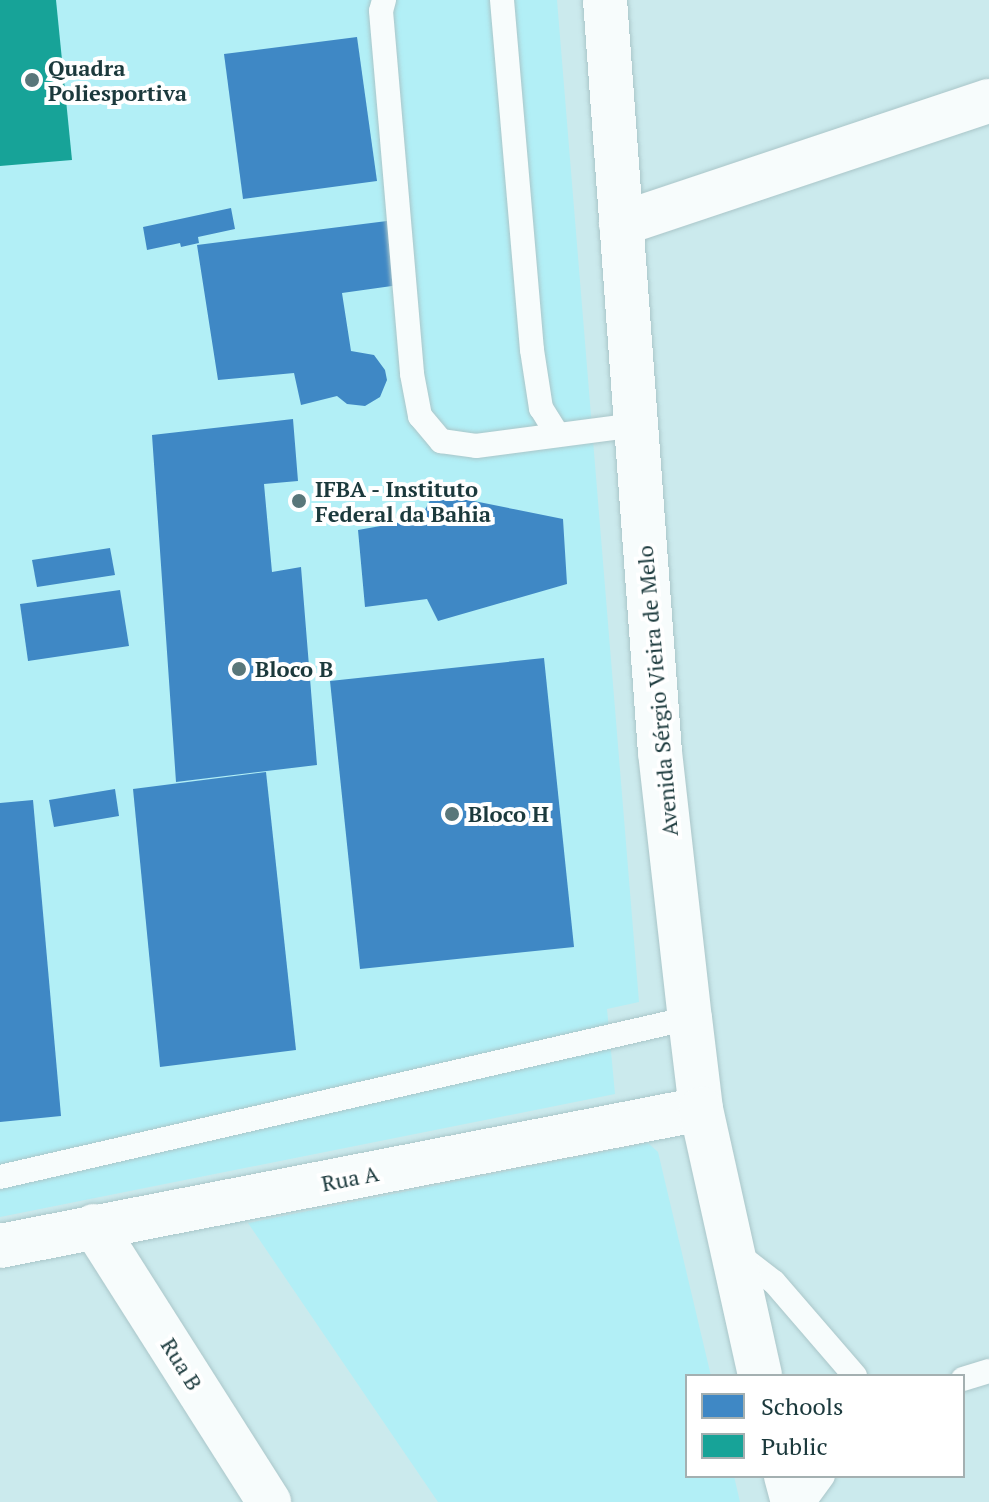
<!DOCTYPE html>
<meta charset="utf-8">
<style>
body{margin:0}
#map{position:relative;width:989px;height:1502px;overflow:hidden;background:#cbeaed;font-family:"PT Serif",serif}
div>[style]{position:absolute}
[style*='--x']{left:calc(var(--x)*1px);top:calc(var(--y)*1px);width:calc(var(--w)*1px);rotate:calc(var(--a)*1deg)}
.built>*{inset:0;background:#b2eff6}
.schools>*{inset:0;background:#3f88c5}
.public>*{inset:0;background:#17a398}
.roads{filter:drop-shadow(0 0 2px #aac6c9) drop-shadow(0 0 2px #aac6c9)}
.lane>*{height:24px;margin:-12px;padding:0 12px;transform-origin:12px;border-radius:12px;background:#f7fcfc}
.street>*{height:44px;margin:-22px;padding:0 22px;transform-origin:22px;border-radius:22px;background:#f7fcfc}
.secondary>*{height:44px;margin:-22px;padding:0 22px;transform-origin:22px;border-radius:22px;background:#f7fcfc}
.dots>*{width:22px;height:22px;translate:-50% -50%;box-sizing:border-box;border:4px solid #fff;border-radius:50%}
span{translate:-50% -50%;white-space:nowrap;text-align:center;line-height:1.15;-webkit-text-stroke:8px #fff;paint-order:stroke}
.poi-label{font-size:22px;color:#1b393c;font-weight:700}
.left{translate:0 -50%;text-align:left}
.street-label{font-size:22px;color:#1b393c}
.legend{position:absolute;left:685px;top:1374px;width:280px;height:104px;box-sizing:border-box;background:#fff;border:2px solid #a4b0b1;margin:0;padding:10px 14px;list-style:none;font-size:24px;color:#1b393c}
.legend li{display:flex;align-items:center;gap:16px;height:40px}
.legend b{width:40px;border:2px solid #a4b0b1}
</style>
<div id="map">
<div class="built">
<i style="clip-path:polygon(0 0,557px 0,639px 1002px,607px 1009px,615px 1094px,0 1217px)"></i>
<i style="clip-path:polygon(648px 1143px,658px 1152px,711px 1376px,687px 1376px,687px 1476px,734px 1476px,740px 1502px,438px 1502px,248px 1223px)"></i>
</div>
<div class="schools">
<i style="clip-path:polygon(357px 37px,377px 181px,243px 199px,224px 54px)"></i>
<i style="clip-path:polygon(231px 208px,235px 229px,198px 237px,199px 243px,181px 247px,180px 243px,147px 250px,143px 227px)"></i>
<i style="clip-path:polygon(387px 221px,399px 285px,342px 293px,351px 351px,374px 355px,385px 370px,387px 380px,380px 397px,365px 406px,347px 404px,337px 396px,301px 405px,294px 373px,218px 380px,197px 245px)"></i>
<i style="clip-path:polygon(293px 419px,298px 481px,264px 484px,272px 572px,301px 567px,317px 765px,176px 782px,152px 435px)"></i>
<i style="clip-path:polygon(434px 493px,563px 519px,567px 584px,438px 621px,427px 599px,365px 607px,358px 530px,420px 519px)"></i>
<i style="clip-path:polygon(110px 548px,115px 575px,37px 587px,32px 560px)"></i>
<i style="clip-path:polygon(120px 590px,129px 646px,28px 661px,20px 604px)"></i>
<i style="clip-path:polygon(544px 658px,574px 947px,360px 969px,330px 681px)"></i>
<i style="clip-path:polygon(266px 772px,296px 1050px,160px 1067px,133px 789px)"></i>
<i style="clip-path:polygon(115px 789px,119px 816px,54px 827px,49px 800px)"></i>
<i style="clip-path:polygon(33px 800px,61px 1116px,0 1122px,0 803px)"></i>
</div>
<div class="public">
<i style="clip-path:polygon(0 0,56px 0,72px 160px,0 166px)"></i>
</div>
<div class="roads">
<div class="lane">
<i style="--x:384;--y:0;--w:11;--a:105"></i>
<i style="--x:381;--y:11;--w:364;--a:85.1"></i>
<i style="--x:412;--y:374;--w:43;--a:79.2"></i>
<i style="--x:420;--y:416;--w:33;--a:50"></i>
<i style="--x:441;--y:441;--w:35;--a:8"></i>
<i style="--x:476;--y:446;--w:161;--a:-7.5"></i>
<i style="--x:502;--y:0;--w:351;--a:85.1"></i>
<i style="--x:532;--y:350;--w:59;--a:81.2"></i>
<i style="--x:541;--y:408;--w:31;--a:58"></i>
<i style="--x:0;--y:1177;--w:708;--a:-12.98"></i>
<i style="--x:735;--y:1252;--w:49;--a:37.6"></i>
<i style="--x:774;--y:1282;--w:124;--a:49.2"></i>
<i style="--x:963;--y:1379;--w:27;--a:-17"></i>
<i style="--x:804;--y:1502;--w:32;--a:-54"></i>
</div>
<div class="street">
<i style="--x:621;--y:224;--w:388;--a:-18.5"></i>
<i style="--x:94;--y:1226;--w:327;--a:57.6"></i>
<i style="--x:0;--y:1246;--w:714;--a:-11.06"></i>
</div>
<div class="secondary">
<i style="--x:605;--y:0;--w:754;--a:85.82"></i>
<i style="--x:660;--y:752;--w:268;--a:83.6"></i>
<i style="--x:690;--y:1018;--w:92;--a:83.1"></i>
<i style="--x:701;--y:1109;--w:273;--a:77.5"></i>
<i style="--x:786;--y:1476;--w:27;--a:75"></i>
</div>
</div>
<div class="dots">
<i style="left:32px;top:80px;background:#59777a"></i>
<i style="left:299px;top:501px;background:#59777a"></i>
<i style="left:239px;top:669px;background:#59777a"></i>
<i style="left:452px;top:814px;background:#59777a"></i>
</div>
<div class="poi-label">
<span class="left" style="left:48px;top:80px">Quadra<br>Poliesportiva</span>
<span class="left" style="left:315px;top:501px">IFBA - Instituto<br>Federal da Bahia</span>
<span class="left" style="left:255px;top:669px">Bloco B</span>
<span class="left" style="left:468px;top:814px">Bloco H</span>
</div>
<div class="street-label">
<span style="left:657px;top:691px;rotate:-95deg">Avenida Sérgio Vieira de Melo</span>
<span style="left:350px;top:1178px;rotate:-11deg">Rua A</span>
<span style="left:182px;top:1364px;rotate:58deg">Rua B</span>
</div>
<ul class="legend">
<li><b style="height:22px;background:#3f88c5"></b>Schools</li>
<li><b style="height:22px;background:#17a398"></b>Public</li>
</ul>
</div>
